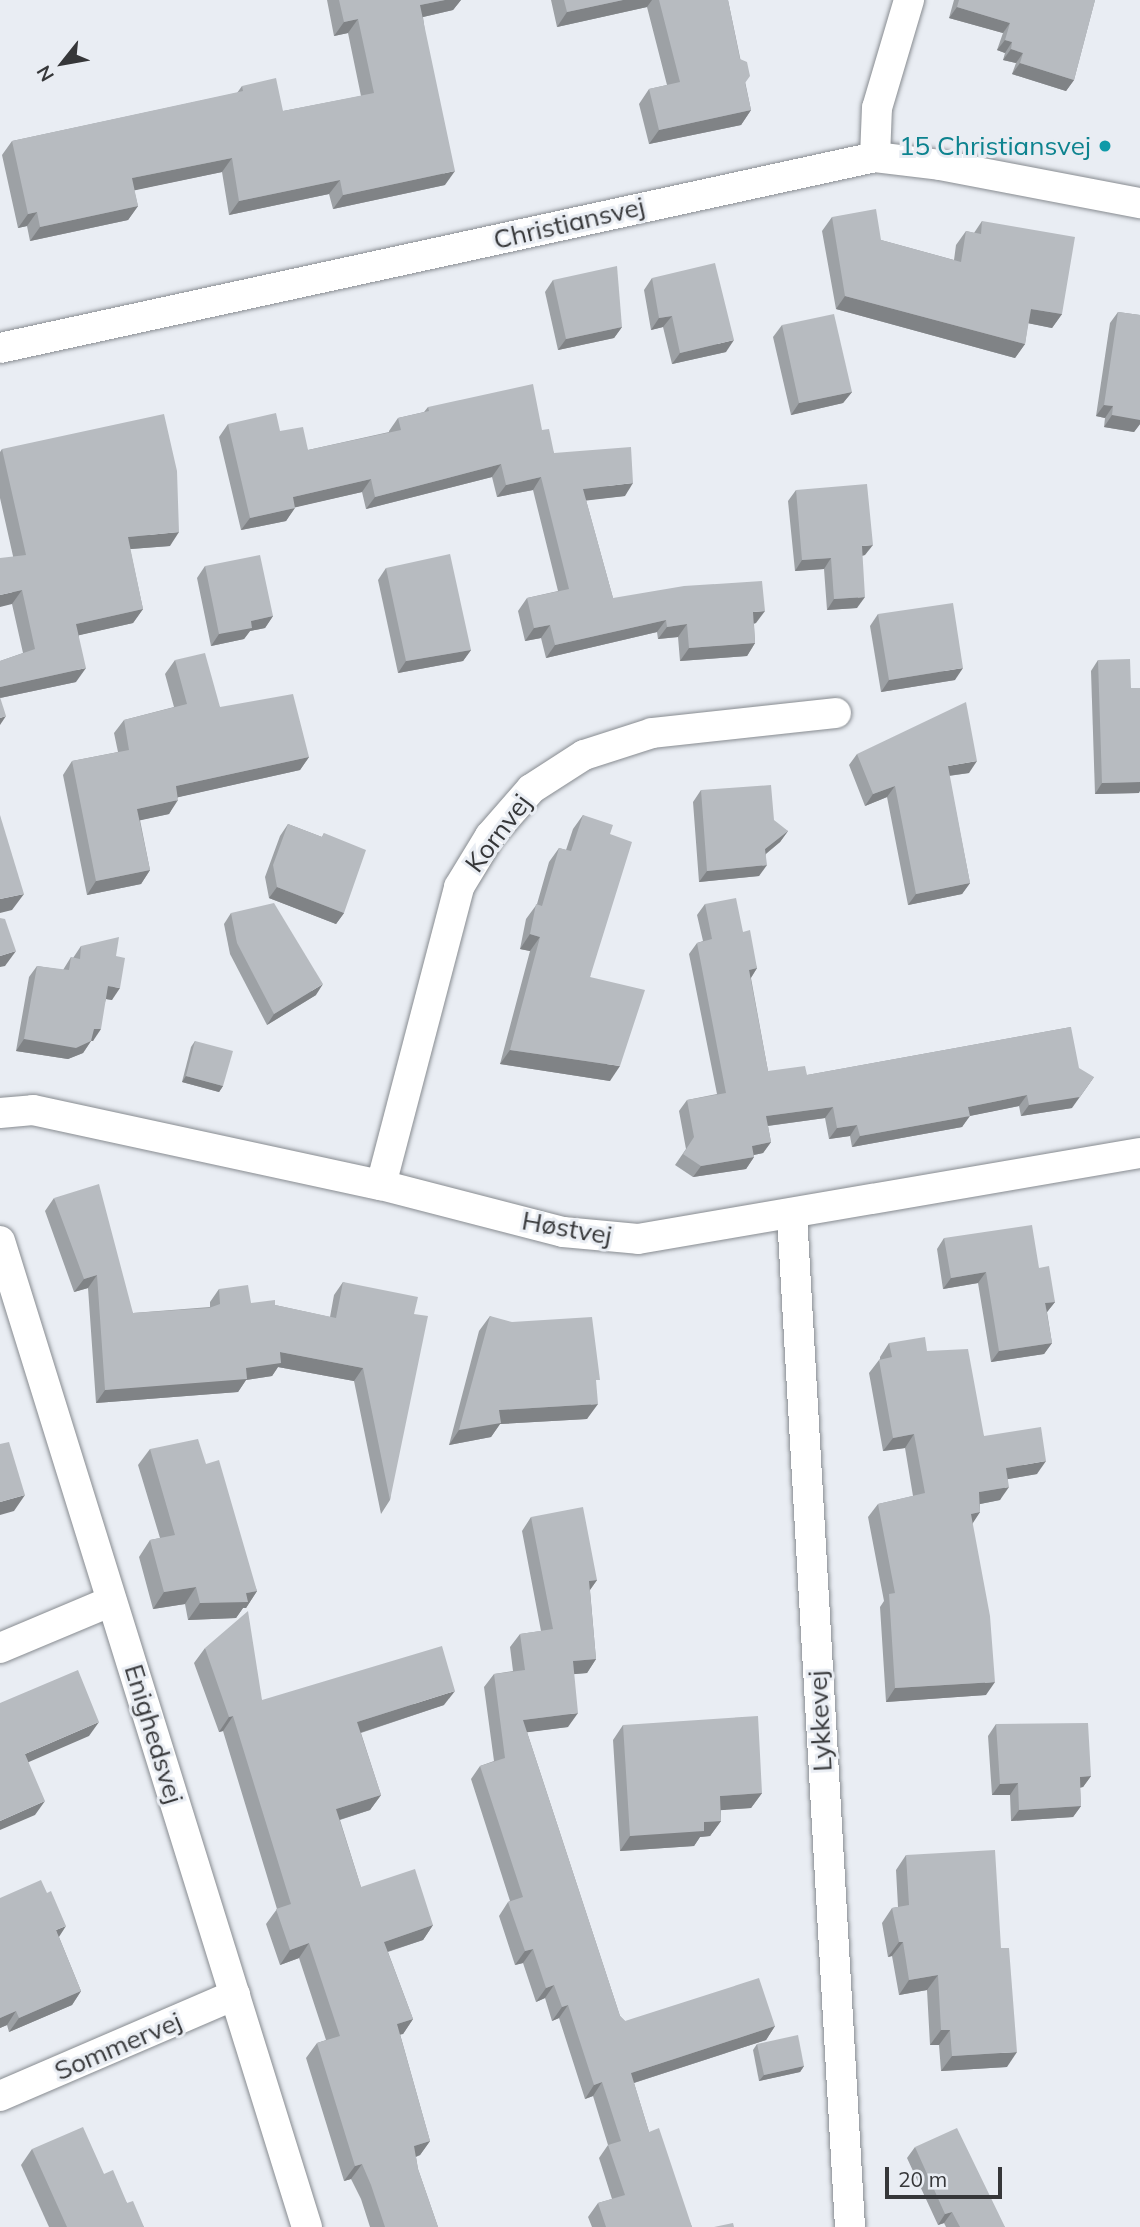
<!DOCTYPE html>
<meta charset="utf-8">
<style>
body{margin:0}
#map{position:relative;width:1140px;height:2227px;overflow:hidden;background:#e9edf3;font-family:Mulish,sans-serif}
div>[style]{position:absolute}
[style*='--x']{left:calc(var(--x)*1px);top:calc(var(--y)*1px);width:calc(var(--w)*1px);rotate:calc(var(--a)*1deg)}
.roads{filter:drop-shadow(0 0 2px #888c91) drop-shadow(0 0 2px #888c91)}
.street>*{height:30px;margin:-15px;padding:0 15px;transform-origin:15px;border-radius:15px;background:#fff}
.wall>*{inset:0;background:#9da1a5}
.shaded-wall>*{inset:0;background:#808386}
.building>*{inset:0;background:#b7bbc0}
.dots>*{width:19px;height:19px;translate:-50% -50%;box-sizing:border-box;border:4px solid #e9edf3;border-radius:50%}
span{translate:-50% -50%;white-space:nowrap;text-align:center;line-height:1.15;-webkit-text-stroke:6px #e9edf3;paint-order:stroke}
.culture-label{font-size:26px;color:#0d838f}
.right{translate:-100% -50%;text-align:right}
.street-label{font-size:26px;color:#363739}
.north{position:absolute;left:28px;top:28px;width:70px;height:70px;-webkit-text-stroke:5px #e9edf3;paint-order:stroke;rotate:239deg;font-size:19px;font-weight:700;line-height:28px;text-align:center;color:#363739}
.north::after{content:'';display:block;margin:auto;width:24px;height:32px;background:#363739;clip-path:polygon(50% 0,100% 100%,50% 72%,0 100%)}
.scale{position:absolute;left:885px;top:2167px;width:117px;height:32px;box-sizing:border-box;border:4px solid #363739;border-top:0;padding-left:9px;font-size:21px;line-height:24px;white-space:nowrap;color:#363739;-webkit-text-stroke:5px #e9edf3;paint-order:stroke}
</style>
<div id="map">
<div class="roads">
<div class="street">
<i style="--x:875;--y:157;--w:49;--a:-87.7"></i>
<i style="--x:877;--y:108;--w:113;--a:-73.5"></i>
<i style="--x:0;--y:348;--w:896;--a:-12.31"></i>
<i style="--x:875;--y:157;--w:65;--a:7"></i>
<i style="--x:940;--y:165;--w:204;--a:10.8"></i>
<i style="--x:0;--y:1113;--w:33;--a:-5"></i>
<i style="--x:33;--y:1110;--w:356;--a:12.2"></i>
<i style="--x:381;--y:1185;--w:188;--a:14.5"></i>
<i style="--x:563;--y:1232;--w:75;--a:5.3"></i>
<i style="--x:638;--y:1239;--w:509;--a:-9.72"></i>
<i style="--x:381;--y:1185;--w:308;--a:-75.3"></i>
<i style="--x:459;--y:887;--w:60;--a:-58.7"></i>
<i style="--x:490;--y:836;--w:62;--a:-48.9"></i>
<i style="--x:531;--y:789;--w:63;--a:-32.7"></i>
<i style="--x:584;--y:755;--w:71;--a:-17.9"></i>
<i style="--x:652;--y:733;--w:185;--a:-6.2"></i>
<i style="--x:792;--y:1215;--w:1014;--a:86.72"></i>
<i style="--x:0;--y:1241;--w:1033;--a:72.71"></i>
<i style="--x:0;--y:1648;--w:121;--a:-22.8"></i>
<i style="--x:0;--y:2096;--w:256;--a:-23.3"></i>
</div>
</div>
<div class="wall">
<i style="clip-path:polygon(327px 0,461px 0,453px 10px,423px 17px,445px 185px,333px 209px,329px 194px,229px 215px,222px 172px,134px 190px,138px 206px,128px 220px,30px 241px,27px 226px,18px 228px,2px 155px,12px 141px,237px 93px,242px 86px,283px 111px,361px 96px,348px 33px,334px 36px)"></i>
<i style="clip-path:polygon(551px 0,728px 0,751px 110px,741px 125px,649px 144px,639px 104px,649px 89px,667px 85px,647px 7px,557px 27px)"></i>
<i style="clip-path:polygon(954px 0,1095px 0,1074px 80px,1066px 91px,1012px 74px,1016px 63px,1003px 60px,1005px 53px,997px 50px,1003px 33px,949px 18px)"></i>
<i style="clip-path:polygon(832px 217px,881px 240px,954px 260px,956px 245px,966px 231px,974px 233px,982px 221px,1062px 314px,1052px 328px,1028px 323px,1025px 344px,1015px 358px,836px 309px,822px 231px)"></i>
<i style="clip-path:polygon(652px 278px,726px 352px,672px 364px,663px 327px,651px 330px,644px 290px)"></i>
<i style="clip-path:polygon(553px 280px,622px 327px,614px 338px,558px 350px,545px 292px)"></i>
<i style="clip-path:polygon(1118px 312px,1140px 315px,1140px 424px,1134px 432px,1104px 427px,1105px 418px,1096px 416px,1110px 323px)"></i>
<i style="clip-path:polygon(782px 325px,852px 392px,843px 403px,791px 415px,773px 337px)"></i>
<i style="clip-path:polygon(428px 407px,542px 430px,554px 453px,625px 496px,586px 500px,613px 598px,756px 623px,754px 624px,755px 643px,747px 656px,680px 661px,678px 637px,658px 639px,657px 632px,546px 658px,541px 638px,525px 641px,518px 611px,527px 598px,558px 591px,533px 490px,497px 497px,492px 477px,366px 509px,362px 492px,295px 507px,286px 521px,241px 530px,219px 437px,228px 424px,280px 431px,308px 450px,389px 432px,389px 431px,398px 418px,424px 412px)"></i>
<i style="clip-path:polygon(2px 449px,170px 546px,130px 549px,143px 609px,133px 623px,79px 635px,76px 682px,0 698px,0 661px,23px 653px,12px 604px,13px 556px,0 498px,0 452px)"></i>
<i style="clip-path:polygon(796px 490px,865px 555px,862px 556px,857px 608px,827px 610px,824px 569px,795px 571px,788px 501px)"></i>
<i style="clip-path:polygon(205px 566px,273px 616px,265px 628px,250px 631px,244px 639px,211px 646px,197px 578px)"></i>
<i style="clip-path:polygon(386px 568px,471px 650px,463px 661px,398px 673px,378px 580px)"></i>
<i style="clip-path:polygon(878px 614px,955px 680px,881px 692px,870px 626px)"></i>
<i style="clip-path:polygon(175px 660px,220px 707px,309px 757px,300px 770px,178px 797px,169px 814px,140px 820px,150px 870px,141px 884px,87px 895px,63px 775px,72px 761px,118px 752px,114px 733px,124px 720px,174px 707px,165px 674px)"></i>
<i style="clip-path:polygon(1098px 660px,1131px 688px,1139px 793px,1095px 794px,1091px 671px)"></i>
<i style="clip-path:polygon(857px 754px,969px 773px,949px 776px,970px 883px,962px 894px,908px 905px,887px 797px,865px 806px,849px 765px)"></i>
<i style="clip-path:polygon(701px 790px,788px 831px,780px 842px,766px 854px,759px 876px,699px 882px,693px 802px)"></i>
<i style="clip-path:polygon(583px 815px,610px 834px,590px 977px,610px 1081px,500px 1064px,530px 951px,520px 949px,526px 919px,537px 904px,549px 862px,559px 848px,566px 850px,573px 829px)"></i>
<i style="clip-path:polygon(288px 824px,322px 837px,324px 833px,344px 913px,336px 924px,269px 898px,265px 877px,280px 836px)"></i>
<i style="clip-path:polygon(705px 904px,743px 932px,757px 968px,751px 978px,768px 1071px,807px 1075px,1071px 1027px,1072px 1108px,1021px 1116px,1019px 1106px,969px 1116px,962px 1127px,852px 1147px,850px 1136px,829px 1139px,825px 1118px,768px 1126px,771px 1142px,763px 1153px,754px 1155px,754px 1157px,746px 1169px,693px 1177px,675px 1165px,686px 1149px,679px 1111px,687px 1100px,717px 1094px,689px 954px,697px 943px,703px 941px,697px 915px)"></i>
<i style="clip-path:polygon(231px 913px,316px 995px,267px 1025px,230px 954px,224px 924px)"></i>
<i style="clip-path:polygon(81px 946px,116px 956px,112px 1000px,106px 999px,93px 1041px,91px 1041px,83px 1053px,68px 1059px,16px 1051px,29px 977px,37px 966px,63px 970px,71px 957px,73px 958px)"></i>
<i style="clip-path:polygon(195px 1041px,223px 1086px,219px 1092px,182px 1082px,191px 1047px)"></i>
<i style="clip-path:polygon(54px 1198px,133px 1313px,210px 1307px,210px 1302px,219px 1289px,251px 1303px,275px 1305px,330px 1317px,334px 1295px,343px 1282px,414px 1314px,390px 1500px,381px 1514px,354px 1381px,278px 1367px,272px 1376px,246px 1380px,238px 1392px,96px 1403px,88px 1288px,74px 1292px,45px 1211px)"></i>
<i style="clip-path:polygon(944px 1238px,1039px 1268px,1055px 1302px,1047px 1312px,1052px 1343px,1044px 1354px,991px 1362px,978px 1283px,943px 1289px,937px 1249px)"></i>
<i style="clip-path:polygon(490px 1316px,596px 1385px,587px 1419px,500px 1424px,491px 1437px,449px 1445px,479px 1331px)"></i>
<i style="clip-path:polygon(889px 1343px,927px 1351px,984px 1436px,1037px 1474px,1008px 1479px,1000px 1500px,980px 1504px,980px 1512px,972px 1523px,986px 1695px,886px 1702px,880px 1607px,884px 1601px,868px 1517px,878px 1504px,913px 1496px,905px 1448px,883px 1451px,869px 1373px,879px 1360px,880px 1359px,880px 1357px)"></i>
<i style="clip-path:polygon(150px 1449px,206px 1464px,257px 1591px,246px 1608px,243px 1608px,236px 1618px,188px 1620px,185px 1604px,153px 1609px,139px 1557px,150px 1540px,160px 1538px,138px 1465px)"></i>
<i style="clip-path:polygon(531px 1517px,597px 1580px,590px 1590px,596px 1659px,587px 1673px,574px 1674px,568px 1727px,527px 1732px,620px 2016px,625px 2021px,775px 2026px,766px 2040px,634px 2083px,649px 2132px,692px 2227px,592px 2227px,588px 2217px,598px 2203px,612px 2199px,599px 2158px,608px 2145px,593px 2096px,585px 2099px,559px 2018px,552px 2021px,545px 1998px,536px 2002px,523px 1963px,515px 1965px,499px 1916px,508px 1902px,510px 1901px,471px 1779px,480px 1766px,494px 1761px,484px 1687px,494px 1674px,513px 1671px,510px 1647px,520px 1634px,541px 1631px,522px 1531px)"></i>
<i style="clip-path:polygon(205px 1648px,262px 1700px,444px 1705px,361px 1733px,381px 1795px,370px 1810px,340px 1820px,361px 1887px,433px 1925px,423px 1940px,388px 1952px,413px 2019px,403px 2034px,400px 2034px,430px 2141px,420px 2155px,416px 2157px,418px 2169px,438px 2227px,370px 2227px,361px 2199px,351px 2179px,344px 2181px,306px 2058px,317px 2043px,326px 2040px,299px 1958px,280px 1965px,266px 1924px,277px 1909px,223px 1731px,219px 1732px,194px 1663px)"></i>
<i style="clip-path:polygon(996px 1724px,1091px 1776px,1083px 1787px,1080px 1788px,1081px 1806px,1073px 1817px,1011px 1821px,1010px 1795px,992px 1795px,988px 1736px)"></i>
<i style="clip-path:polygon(623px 1725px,762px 1793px,751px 1808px,721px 1810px,721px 1821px,710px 1836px,700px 1837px,694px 1846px,620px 1851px,613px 1740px)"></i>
<i style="clip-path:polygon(906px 1855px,1007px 2067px,941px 2071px,939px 2045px,930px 2045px,927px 1990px,899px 1995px,892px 1956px,888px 1957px,882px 1923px,892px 1908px,898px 1907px,896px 1870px)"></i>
<i style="clip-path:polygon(0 1898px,59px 1937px,81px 1991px,72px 2005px,9px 2032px,7px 2025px,0 2028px)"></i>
<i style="clip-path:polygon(757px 2044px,804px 2066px,800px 2072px,759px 2081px,753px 2050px)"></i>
<i style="clip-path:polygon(915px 2147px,1005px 2227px,946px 2227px,944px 2223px,938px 2225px,907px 2158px)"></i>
<i style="clip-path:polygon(32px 2149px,104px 2174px,127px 2203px,144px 2227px,49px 2227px,21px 2165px)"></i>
</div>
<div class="shaded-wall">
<i style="clip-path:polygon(445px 0,461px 0,453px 10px,410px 20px,420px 5px)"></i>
<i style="clip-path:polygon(623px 0,652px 0,647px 7px,557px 27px,567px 12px)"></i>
<i style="clip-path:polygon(957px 7px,1010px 23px,1003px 33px,949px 18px)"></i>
<i style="clip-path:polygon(358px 19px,348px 33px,334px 36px,344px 22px)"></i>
<i style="clip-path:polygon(1005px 40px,1012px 42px,1005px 53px,997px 50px)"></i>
<i style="clip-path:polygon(1011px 49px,1023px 53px,1016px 63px,1003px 60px)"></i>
<i style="clip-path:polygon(1020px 63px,1074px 80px,1066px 91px,1012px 74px)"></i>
<i style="clip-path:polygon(751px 110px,741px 125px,649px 144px,659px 130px)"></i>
<i style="clip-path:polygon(232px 158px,222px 172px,122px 193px,132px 178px)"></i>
<i style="clip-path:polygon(455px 171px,445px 185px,333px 209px,343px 195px)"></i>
<i style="clip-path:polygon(340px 180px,329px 194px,229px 215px,239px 201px)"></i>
<i style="clip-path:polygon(138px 206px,128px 220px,30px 241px,40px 227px)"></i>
<i style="clip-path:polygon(37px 212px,27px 226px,18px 228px,28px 214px)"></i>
<i style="clip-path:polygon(845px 296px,1025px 344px,1015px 358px,836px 309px)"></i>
<i style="clip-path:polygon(1031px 309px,1062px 314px,1052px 328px,1022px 322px)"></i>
<i style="clip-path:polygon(672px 316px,663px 327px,651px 330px,659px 318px)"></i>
<i style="clip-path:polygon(622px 327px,614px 338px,558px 350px,566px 339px)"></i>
<i style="clip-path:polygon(734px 340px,726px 352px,672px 364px,680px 353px)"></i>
<i style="clip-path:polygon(852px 392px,843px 403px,791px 415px,799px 403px)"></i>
<i style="clip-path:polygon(1104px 405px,1113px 406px,1105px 418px,1096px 416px)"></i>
<i style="clip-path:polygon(1112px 415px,1140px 415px,1140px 424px,1134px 432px,1104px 427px)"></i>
<i style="clip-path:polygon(501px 464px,492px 477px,366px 509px,375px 497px)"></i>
<i style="clip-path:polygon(541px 477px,533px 490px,497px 497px,506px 485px)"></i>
<i style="clip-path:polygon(371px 479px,362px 492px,284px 510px,293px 497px)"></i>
<i style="clip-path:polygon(633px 483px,625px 496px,574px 502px,583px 489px)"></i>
<i style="clip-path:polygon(295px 508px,286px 521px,241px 530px,250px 518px)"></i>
<i style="clip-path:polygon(179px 532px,170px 546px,118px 550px,128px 537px)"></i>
<i style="clip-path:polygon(873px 545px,865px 555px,854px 557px,862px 546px)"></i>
<i style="clip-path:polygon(831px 558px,824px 569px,795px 571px,802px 560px)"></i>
<i style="clip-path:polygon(22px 590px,12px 604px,0 607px,0 595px)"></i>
<i style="clip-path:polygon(865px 597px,857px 608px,827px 610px,834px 599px)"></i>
<i style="clip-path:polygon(143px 609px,133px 623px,67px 638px,76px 624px)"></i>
<i style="clip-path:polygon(765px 611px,756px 623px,744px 624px,753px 612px)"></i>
<i style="clip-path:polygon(273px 616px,265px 628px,250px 631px,244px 639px,211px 646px,219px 634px,251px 621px)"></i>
<i style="clip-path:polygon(666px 620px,657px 632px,546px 658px,555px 645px)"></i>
<i style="clip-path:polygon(687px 624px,678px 637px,658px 639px,667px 627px)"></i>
<i style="clip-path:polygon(550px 625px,541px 638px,525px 641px,534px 628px)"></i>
<i style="clip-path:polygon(755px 643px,747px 656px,680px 661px,689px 648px)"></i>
<i style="clip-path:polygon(471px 650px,463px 661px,398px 673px,406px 661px)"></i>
<i style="clip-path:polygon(86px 668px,76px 682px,0 698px,0 687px)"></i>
<i style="clip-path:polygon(963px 668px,955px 680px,881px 692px,889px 680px)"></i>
<i style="clip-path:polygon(6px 716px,0 725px,0 718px)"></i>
<i style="clip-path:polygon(309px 757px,300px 770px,166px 800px,176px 786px)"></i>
<i style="clip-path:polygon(977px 761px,969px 773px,939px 777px,948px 766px)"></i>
<i style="clip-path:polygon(1140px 782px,1140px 791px,1139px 793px,1095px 794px,1102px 783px)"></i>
<i style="clip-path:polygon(895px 786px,887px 797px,865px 806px,873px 794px)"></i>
<i style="clip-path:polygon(178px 800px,169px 814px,128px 823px,137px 809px)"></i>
<i style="clip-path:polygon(788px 831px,780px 842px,757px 861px,765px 849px)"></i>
<i style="clip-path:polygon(767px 865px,759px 876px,699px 882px,707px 871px)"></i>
<i style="clip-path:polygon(150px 870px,141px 884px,87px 895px,96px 881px)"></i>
<i style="clip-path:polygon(970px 883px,962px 894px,908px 905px,916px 894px)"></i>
<i style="clip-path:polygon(277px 887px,344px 913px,336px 924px,269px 898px)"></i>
<i style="clip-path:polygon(24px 894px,12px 910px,0 913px,0 899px)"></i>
<i style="clip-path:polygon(530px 934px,540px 937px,530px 951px,520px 949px)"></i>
<i style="clip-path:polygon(16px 951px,5px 966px,0 967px,0 956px)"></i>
<i style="clip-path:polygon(757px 968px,750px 979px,749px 970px)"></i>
<i style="clip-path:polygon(323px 984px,316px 995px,267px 1025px,274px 1014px)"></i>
<i style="clip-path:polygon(108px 986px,120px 988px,112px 1000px,100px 998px)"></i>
<i style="clip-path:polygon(94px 1029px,101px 1029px,93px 1041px,86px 1040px)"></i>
<i style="clip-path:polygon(24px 1039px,91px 1041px,83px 1053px,68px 1059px,16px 1051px)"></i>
<i style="clip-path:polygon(510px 1050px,620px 1066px,610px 1081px,500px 1064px)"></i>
<i style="clip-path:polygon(186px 1076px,223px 1086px,219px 1092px,182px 1082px)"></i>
<i style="clip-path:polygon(1094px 1077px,1072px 1108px,1021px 1116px,1029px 1105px)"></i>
<i style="clip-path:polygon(1027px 1095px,1019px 1106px,960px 1118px,968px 1107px)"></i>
<i style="clip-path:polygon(833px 1107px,825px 1118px,759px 1127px,766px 1116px)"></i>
<i style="clip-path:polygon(970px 1116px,962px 1127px,852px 1147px,860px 1136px)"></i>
<i style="clip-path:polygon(857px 1125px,850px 1136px,829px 1139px,837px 1128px)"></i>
<i style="clip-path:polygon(771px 1142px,763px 1153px,744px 1157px,752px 1146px)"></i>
<i style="clip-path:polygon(754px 1157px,746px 1169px,693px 1177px,701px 1166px)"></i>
<i style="clip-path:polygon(986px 1272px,978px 1283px,943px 1289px,951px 1278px)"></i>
<i style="clip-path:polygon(97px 1275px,88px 1288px,74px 1292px,84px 1279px)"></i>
<i style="clip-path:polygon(1055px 1302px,1047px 1312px,1045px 1303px)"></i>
<i style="clip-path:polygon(1052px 1343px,1044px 1354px,991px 1362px,999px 1351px)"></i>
<i style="clip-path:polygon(280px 1352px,363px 1368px,354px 1381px,278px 1367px,272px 1376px,246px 1380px,238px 1392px,96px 1403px,105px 1390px,246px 1368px)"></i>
<i style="clip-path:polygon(598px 1404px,587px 1419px,500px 1424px,491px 1437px,449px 1445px,459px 1430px,499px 1410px)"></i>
<i style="clip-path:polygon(914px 1434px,905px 1448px,883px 1451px,893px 1438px)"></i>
<i style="clip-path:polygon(1046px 1461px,1037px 1474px,997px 1481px,1006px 1468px)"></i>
<i style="clip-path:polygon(1009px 1487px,1000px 1500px,970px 1506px,979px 1492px)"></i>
<i style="clip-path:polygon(25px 1495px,14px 1511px,0 1515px,0 1502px)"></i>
<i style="clip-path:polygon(980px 1512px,971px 1526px,971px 1514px)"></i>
<i style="clip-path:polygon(597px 1580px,587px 1594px,589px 1581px)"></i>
<i style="clip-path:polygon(196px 1587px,185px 1604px,153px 1609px,164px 1592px)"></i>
<i style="clip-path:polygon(257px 1591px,246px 1608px,243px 1608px,236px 1618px,188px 1620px,200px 1603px)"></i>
<i style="clip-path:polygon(596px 1659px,587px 1673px,564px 1675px,573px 1661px)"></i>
<i style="clip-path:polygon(995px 1682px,986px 1695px,886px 1702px,895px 1688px)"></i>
<i style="clip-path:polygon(455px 1691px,444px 1705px,347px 1737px,357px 1722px)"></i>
<i style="clip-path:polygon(578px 1713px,568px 1727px,514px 1734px,523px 1720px)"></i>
<i style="clip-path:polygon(233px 1716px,223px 1731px,219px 1732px,229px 1717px)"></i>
<i style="clip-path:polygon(99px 1722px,89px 1736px,15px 1768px,25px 1754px)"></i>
<i style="clip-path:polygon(1091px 1776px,1083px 1787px,1072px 1788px,1080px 1777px)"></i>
<i style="clip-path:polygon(1018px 1783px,1010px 1795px,992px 1795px,1000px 1784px)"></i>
<i style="clip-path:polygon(762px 1793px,751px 1808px,709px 1811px,720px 1796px)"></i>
<i style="clip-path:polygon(381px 1795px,370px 1810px,326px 1824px,336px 1809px)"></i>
<i style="clip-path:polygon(45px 1801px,35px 1815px,0 1830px,0 1821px)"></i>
<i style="clip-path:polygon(1081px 1806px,1073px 1817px,1011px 1821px,1019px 1810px)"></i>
<i style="clip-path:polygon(721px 1821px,710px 1836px,700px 1837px,694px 1846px,620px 1851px,630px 1836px,704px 1822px)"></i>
<i style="clip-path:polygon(433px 1925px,423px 1940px,374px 1956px,384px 1942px)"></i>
<i style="clip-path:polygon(66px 1926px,57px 1940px,56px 1930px)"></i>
<i style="clip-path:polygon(899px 1942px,903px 1942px,892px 1956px,888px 1957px)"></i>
<i style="clip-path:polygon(309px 1943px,299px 1958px,280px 1965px,290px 1950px)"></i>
<i style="clip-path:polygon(533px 1949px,523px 1963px,515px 1965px,525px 1951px)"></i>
<i style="clip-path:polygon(938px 1975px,927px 1990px,899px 1995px,909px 1980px)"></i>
<i style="clip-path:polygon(554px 1985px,545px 1998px,536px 2002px,546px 1988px)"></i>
<i style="clip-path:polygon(81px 1991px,72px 2005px,9px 2032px,19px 2018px)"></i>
<i style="clip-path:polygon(568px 2005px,559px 2018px,552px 2021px,562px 2007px)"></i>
<i style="clip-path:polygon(16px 2011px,7px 2025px,0 2028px,0 2018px)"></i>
<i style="clip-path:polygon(413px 2019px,403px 2034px,387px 2038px,397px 2024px)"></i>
<i style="clip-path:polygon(775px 2026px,766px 2040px,621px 2087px,631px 2073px)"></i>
<i style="clip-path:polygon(941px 2030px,950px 2030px,939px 2045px,930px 2045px)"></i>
<i style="clip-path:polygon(1017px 2052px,1007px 2067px,941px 2071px,952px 2056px)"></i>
<i style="clip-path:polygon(804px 2066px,800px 2072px,759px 2081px,764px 2075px)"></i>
<i style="clip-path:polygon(602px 2082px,593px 2096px,585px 2099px,594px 2085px)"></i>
<i style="clip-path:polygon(430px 2141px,420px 2155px,404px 2161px,414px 2146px)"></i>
<i style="clip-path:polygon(362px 2164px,351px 2179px,344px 2181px,355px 2166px)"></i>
<i style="clip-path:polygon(952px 2212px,944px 2223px,938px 2225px,945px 2214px)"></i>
</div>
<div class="building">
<i style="clip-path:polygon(339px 0,445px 0,420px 5px,455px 171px,343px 195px,340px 180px,239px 201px,232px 158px,132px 178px,138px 206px,40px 227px,37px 212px,28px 214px,12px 141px,243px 91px,242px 86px,276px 78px,283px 111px,374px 93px,358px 19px,344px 22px)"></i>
<i style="clip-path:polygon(564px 0,623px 0,567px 12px)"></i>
<i style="clip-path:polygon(659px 0,728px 0,740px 59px,747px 62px,750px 76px,745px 83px,751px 110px,659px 130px,649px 89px,680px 82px)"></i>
<i style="clip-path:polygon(959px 0,1095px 0,1074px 80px,1020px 63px,1023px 53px,1011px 49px,1012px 42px,1005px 40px,1010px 23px,957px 7px)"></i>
<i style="clip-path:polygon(876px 209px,881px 240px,961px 262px,966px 231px,981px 234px,982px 221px,1075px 237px,1062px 314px,1031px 309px,1025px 344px,845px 296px,832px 217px)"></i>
<i style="clip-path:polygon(715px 263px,734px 340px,680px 353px,672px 316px,659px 318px,652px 278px)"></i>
<i style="clip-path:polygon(617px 266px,622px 327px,566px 339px,553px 280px)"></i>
<i style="clip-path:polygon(1118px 312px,1140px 315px,1140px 420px,1112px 415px,1113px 406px,1104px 405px)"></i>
<i style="clip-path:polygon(834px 314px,852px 392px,799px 403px,782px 325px)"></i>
<i style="clip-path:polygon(533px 384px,542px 430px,549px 429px,554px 453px,631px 447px,633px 483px,583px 489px,613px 598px,684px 586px,762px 581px,765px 611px,753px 612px,755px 643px,689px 648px,687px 624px,667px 627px,666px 620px,555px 645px,550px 625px,534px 628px,527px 598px,569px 589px,541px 477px,506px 485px,501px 464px,375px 497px,371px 479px,293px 497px,295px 508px,250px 518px,228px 424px,276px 413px,280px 431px,303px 427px,308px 450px,401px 430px,398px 418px,429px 411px,428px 407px)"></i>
<i style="clip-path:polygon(164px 414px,177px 471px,179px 532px,128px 537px,143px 609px,76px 624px,86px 668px,0 687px,0 661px,35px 649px,22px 590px,0 595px,0 558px,26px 555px,2px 449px)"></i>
<i style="clip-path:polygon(867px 484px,873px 545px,862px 546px,865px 597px,834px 599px,831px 558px,802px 560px,796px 490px)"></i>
<i style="clip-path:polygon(450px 554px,471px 650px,406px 661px,386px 568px)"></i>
<i style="clip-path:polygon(260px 555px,273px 616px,251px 621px,252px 628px,219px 634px,205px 566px)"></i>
<i style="clip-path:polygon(953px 603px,963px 668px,889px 680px,878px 614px)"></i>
<i style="clip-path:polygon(205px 653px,220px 707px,293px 694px,309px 757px,176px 786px,178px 800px,137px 809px,150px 870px,96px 881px,72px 761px,129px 750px,124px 720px,187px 704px,175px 660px)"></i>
<i style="clip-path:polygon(1130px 659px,1131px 688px,1140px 688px,1140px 782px,1102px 783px,1098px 660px)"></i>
<i style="clip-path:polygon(0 697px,6px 716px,0 718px)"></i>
<i style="clip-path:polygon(966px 702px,977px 761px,948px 766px,970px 883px,916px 894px,895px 786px,873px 794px,857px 754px)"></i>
<i style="clip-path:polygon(771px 785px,774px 820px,788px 831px,765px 849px,767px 865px,707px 871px,701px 790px)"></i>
<i style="clip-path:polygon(0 815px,24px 894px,0 899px)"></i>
<i style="clip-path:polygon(583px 815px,613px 825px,610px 834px,632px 842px,590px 977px,645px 990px,620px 1066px,510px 1050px,540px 937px,530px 934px,536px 904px,542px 906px,559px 848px,571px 851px)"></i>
<i style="clip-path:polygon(288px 824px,322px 837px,324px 833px,366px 850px,344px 913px,277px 887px,273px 865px)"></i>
<i style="clip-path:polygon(736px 898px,743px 932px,750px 930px,757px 968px,749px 970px,768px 1071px,805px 1066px,807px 1075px,1071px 1027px,1079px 1068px,1094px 1077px,1080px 1097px,1029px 1105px,1027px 1095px,968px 1107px,970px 1116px,860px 1136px,857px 1125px,837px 1128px,833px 1107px,766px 1116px,771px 1142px,752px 1146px,754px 1157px,701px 1166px,683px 1154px,694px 1137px,687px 1100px,726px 1093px,697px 943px,712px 939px,705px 904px)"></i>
<i style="clip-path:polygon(274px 903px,323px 984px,274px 1014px,237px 943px,231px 913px)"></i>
<i style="clip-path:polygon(0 918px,5px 919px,16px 951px,0 956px)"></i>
<i style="clip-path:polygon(119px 937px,116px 956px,125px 958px,120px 988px,108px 986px,101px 1029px,94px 1029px,91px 1041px,76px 1048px,24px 1039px,37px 966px,69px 970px,71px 957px,80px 959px,81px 946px)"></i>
<i style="clip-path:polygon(195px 1041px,233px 1051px,223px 1086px,186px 1076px)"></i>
<i style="clip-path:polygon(99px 1184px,133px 1313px,209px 1308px,220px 1304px,219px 1289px,248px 1285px,251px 1303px,275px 1300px,275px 1305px,336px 1318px,343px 1282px,418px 1297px,414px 1314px,428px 1316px,390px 1500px,363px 1368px,280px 1352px,281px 1363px,246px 1368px,247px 1379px,105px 1390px,97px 1275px,84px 1279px,54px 1198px)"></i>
<i style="clip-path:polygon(1032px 1225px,1039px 1268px,1049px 1266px,1055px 1302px,1045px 1303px,1052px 1343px,999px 1351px,986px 1272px,951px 1278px,944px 1238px)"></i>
<i style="clip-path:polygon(490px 1316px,512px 1322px,592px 1317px,600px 1380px,596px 1380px,598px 1404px,499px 1410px,501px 1423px,459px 1430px)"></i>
<i style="clip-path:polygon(925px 1337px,927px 1351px,968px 1349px,984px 1436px,1041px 1427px,1046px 1461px,1006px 1468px,1009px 1487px,979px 1492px,980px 1512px,971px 1514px,990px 1616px,995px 1682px,895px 1688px,889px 1594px,895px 1593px,878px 1504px,925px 1493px,914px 1434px,893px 1438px,879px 1360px,892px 1357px,889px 1343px)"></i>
<i style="clip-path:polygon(198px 1439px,206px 1464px,219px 1460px,257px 1591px,246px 1593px,248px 1602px,200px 1603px,196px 1587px,164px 1592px,150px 1540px,175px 1535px,150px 1449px)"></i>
<i style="clip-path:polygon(9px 1442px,25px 1495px,0 1502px,0 1444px)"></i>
<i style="clip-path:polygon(583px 1507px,597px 1580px,589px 1581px,596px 1659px,573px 1661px,578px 1713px,523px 1720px,620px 2016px,625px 2021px,759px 1978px,775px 2026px,631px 2073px,649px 2132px,659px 2128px,692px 2227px,606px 2227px,598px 2203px,625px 2195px,608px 2145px,621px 2141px,602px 2082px,594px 2085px,568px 2005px,562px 2007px,554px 1985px,546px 1988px,533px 1949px,525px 1951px,508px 1902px,523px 1897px,480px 1766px,505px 1758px,494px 1674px,525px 1670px,520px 1634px,553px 1629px,531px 1517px)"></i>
<i style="clip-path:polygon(248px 1611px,262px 1700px,442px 1646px,455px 1691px,357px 1722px,381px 1795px,336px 1809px,361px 1887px,415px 1869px,433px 1925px,384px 1942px,413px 2019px,397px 2024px,430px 2141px,414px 2146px,418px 2169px,438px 2227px,385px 2227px,371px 2185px,362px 2164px,355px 2166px,317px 2043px,340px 2036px,309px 1943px,290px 1950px,276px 1909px,291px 1904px,233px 1716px,229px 1717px,205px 1648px)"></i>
<i style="clip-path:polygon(78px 1670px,99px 1722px,25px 1754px,45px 1801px,0 1821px,0 1703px)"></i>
<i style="clip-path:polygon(758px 1716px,762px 1793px,720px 1796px,721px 1821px,704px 1822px,704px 1831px,630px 1836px,623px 1725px)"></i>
<i style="clip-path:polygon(1088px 1723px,1091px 1776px,1080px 1777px,1081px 1806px,1019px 1810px,1018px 1783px,1000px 1784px,996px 1724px)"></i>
<i style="clip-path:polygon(995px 1850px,1001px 1948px,1009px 1948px,1017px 2052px,952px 2056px,950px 2030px,941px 2030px,938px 1975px,909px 1980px,903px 1942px,899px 1942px,892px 1908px,909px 1905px,906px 1855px)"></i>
<i style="clip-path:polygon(41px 1880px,47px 1893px,51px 1891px,66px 1926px,56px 1930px,81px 1991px,19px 2018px,16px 2011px,0 2018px,0 1898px)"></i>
<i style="clip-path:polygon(798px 2035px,804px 2066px,764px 2075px,757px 2044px)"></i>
<i style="clip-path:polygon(83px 2127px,104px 2174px,113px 2170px,127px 2203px,133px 2201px,144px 2227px,67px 2227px,32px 2149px)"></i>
<i style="clip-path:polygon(957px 2128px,1005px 2227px,960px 2227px,952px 2212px,945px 2214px,915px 2147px)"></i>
<i style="clip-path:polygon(733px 2223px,734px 2227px,714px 2227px)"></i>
</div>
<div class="dots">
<i style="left:1105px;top:146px;background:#0f9aa8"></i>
</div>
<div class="culture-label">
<span class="right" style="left:1091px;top:146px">15 Christiansvej</span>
</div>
<div class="street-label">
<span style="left:569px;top:223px;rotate:-13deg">Christiansvej</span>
<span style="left:498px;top:833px;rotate:-53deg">Kornvej</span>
<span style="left:567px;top:1228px;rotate:10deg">Høstvej</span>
<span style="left:820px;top:1721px;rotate:-93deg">Lykkevej</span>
<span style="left:154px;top:1734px;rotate:73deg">Enighedsvej</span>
<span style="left:118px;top:2046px;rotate:-23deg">Sommervej</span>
</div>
<div class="north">N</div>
<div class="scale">20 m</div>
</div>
